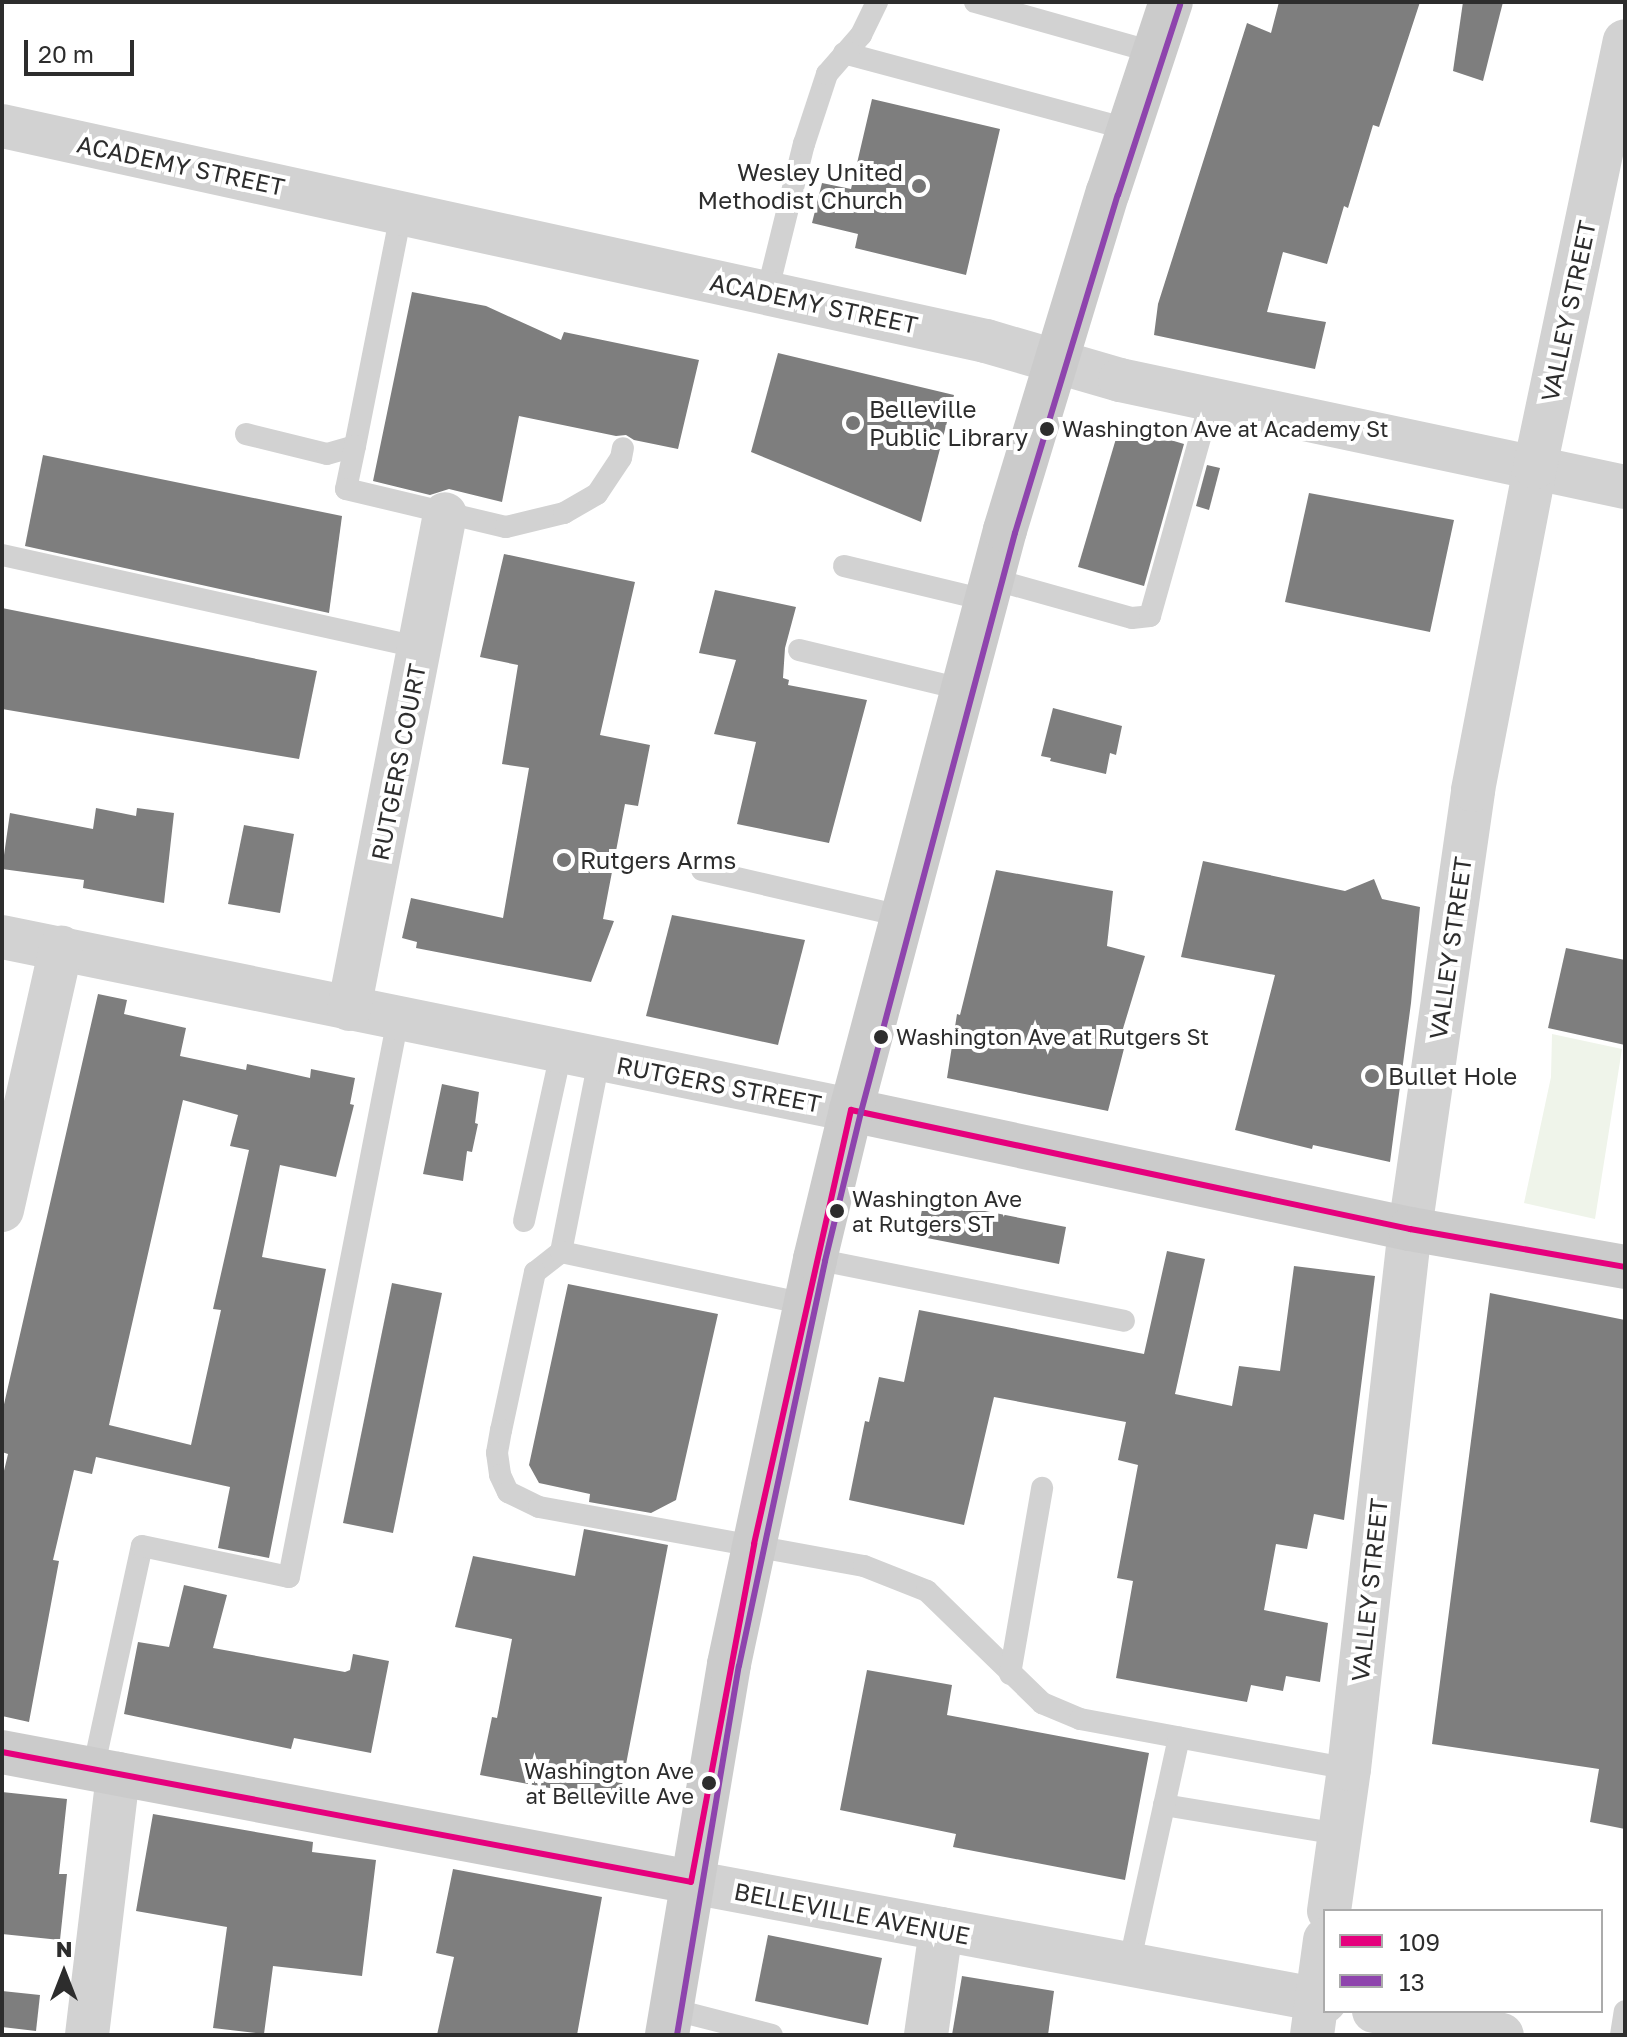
<!DOCTYPE html>
<style>
body{margin:0}
#map{position:relative;width:1627px;height:2037px;overflow:hidden;background:#fff;font-family:"Golos Text",sans-serif}
div>[style]{position:absolute}
[style*='--x']{left:calc(var(--x)*1px);top:calc(var(--y)*1px);width:calc(var(--w)*1px);rotate:calc(var(--a)*1deg)}
.green>*{inset:0;background:#eff4ea}
.building>*{inset:0;background:#7e7e7e}
.lane>*{height:22px;margin:-11px;padding:0 11px;transform-origin:11px;border-radius:11px;background:#d2d2d2}
.street>*{height:44px;margin:-22px;padding:0 22px;transform-origin:22px;border-radius:22px;background:#d2d2d2}
.secondary>*{height:44px;margin:-22px;padding:0 22px;transform-origin:22px;border-radius:22px;background:#cbcbcb}
.bus-1>*{height:6px;margin:-3px;padding:0 3px;transform-origin:3px;border-radius:3px;background:#e5007d}
.bus-2>*{height:6px;margin:-3px;padding:0 3px;transform-origin:3px;border-radius:3px;background:#8e44ad}
.dots>*{width:22px;height:22px;translate:-50% -50%;box-sizing:border-box;border:4px solid #fff;border-radius:50%}
span{translate:-50% -50%;white-space:nowrap;text-align:center;line-height:1.15;-webkit-text-stroke:8px #fff;paint-order:stroke}
.bus-label{font-size:22px;color:#2d2d2d}
.left{translate:0 -50%;text-align:left}
.right{translate:-100% -50%;text-align:right}
.street-label{font-size:24px;color:#2d2d2d}
.poi-label{font-size:24px;color:#2d2d2d}
.frame{position:absolute;inset:0;border:4px solid #2d2d2d;pointer-events:none}
.legend{position:absolute;left:1323px;top:1909px;width:280px;height:104px;box-sizing:border-box;background:#fff;border:2px solid #ababab;margin:0;padding:10px 14px;list-style:none;font-size:24px;color:#2d2d2d}
.legend li{display:flex;align-items:center;gap:16px;height:40px}
.legend b{width:40px;border:2px solid #ababab}
.north{position:absolute;left:24px;top:1933px;width:80px;height:80px;-webkit-text-stroke:6px #fff;paint-order:stroke;rotate:0deg;font-size:22px;font-weight:700;line-height:32px;text-align:center;color:#2d2d2d}
.north::after{content:'';display:block;margin:auto;width:28px;height:36px;background:#2d2d2d;clip-path:polygon(50% 0,100% 100%,50% 72%,0 100%)}
.scale{position:absolute;left:24px;top:40px;width:110px;height:36px;box-sizing:border-box;border:4px solid #2d2d2d;border-top:0;padding-left:10px;font-size:24px;line-height:28px;white-space:nowrap;color:#2d2d2d;-webkit-text-stroke:6px #fff;paint-order:stroke}
</style>
<div id="map">
<div class="green">
<i style="clip-path:polygon(1552px 1034px,1622px 1049px,1595px 1219px,1524px 1203px,1551px 1077px)"></i>
</div>
<div class="building">
<i style="clip-path:polygon(1279px 2px,1420px 2px,1379px 127px,1373px 125px,1348px 208px,1344px 206px,1327px 264px,1283px 252px,1267px 312px,1326px 322px,1315px 369px,1154px 335px,1158px 304px,1247px 23px,1271px 33px)"></i>
<i style="clip-path:polygon(1463px 2px,1503px 2px,1483px 81px,1453px 71px)"></i>
<i style="clip-path:polygon(872px 99px,1000px 129px,966px 275px,855px 248px,858px 234px,812px 223px,822px 183px,851px 189px)"></i>
<i style="clip-path:polygon(412px 292px,486px 306px,561px 340px,564px 332px,699px 360px,678px 449px,634px 440px,626px 435px,616px 436px,519px 416px,502px 502px,449px 489px,430px 495px,373px 481px)"></i>
<i style="clip-path:polygon(778px 353px,954px 395px,921px 522px,751px 452px)"></i>
<i style="clip-path:polygon(1120px 425px,1184px 444px,1144px 586px,1078px 567px)"></i>
<i style="clip-path:polygon(43px 455px,342px 516px,329px 613px,25px 546px)"></i>
<i style="clip-path:polygon(1207px 465px,1220px 468px,1209px 510px,1196px 506px)"></i>
<i style="clip-path:polygon(1309px 493px,1454px 520px,1430px 632px,1285px 602px)"></i>
<i style="clip-path:polygon(504px 554px,635px 582px,600px 735px,650px 745px,638px 806px,625px 804px,603px 919px,614px 921px,591px 982px,416px 948px,417px 942px,402px 938px,411px 898px,503px 918px,529px 768px,502px 764px,518px 665px,480px 657px)"></i>
<i style="clip-path:polygon(715px 590px,796px 607px,785px 648px,783px 678px,789px 680px,788px 685px,867px 700px,829px 843px,737px 824px,756px 742px,714px 734px,736px 660px,699px 653px)"></i>
<i style="clip-path:polygon(2px 608px,317px 671px,299px 759px,2px 709px)"></i>
<i style="clip-path:polygon(1053px 708px,1122px 726px,1116px 755px,1110px 753px,1106px 774px,1050px 761px,1051px 758px,1041px 756px)"></i>
<i style="clip-path:polygon(96px 808px,136px 816px,137px 808px,174px 813px,164px 903px,83px 888px,84px 880px,2px 869px,10px 813px,93px 829px)"></i>
<i style="clip-path:polygon(244px 825px,294px 834px,280px 913px,228px 904px)"></i>
<i style="clip-path:polygon(1203px 861px,1345px 891px,1374px 879px,1382px 899px,1420px 907px,1411px 1003px,1390px 1162px,1313px 1145px,1312px 1149px,1235px 1130px,1275px 975px,1181px 957px)"></i>
<i style="clip-path:polygon(996px 870px,1113px 891px,1107px 946px,1145px 956px,1122px 1032px,1128px 1033px,1108px 1111px,947px 1078px,957px 1014px,960px 1015px)"></i>
<i style="clip-path:polygon(672px 915px,805px 940px,778px 1045px,646px 1016px)"></i>
<i style="clip-path:polygon(1566px 948px,1625px 960px,1625px 1045px,1548px 1028px)"></i>
<i style="clip-path:polygon(evenodd,98px 994px,127px 1000px,124px 1014px,186px 1028px,180px 1056px,246px 1070px,247px 1064px,310px 1078px,311px 1069px,355px 1078px,350px 1104px,354px 1105px,336px 1177px,280px 1165px,262px 1257px,326px 1269px,269px 1558px,218px 1548px,230px 1487px,96px 1457px,92px 1474px,74px 1470px,53px 1560px,59px 1561px,29px 1722px,2px 1716px,2px 1479px,8px 1454px,2px 1452px,2px 1413px,98px 994px,183px 1100px,238px 1115px,230px 1146px,249px 1150px,213px 1309px,221px 1310px,191px 1445px,109px 1425px,183px 1100px)"></i>
<i style="clip-path:polygon(442px 1084px,479px 1092px,475px 1123px,478px 1124px,472px 1152px,467px 1151px,463px 1181px,423px 1174px)"></i>
<i style="clip-path:polygon(924px 1199px,1066px 1227px,1059px 1264px,917px 1236px)"></i>
<i style="clip-path:polygon(1167px 1251px,1205px 1259px,1175px 1394px,1232px 1406px,1239px 1366px,1280px 1371px,1294px 1266px,1375px 1276px,1344px 1520px,1314px 1514px,1307px 1549px,1276px 1544px,1264px 1610px,1328px 1623px,1320px 1682px,1286px 1676px,1283px 1691px,1251px 1685px,1247px 1702px,1116px 1678px,1133px 1581px,1117px 1578px,1138px 1465px,1118px 1460px,1126px 1422px,994px 1397px,964px 1525px,849px 1500px,865px 1421px,869px 1422px,879px 1377px,904px 1382px,919px 1310px,1144px 1354px)"></i>
<i style="clip-path:polygon(392px 1283px,442px 1293px,393px 1533px,343px 1523px)"></i>
<i style="clip-path:polygon(568px 1284px,718px 1314px,676px 1500px,651px 1513px,589px 1502px,590px 1494px,539px 1483px,529px 1465px)"></i>
<i style="clip-path:polygon(1490px 1293px,1625px 1320px,1625px 1829px,1590px 1822px,1599px 1769px,1432px 1744px)"></i>
<i style="clip-path:polygon(584px 1529px,668px 1545px,619px 1801px,480px 1775px,492px 1717px,497px 1718px,512px 1639px,455px 1627px,473px 1556px,575px 1576px)"></i>
<i style="clip-path:polygon(184px 1585px,227px 1595px,213px 1648px,345px 1672px,350px 1670px,353px 1654px,389px 1661px,371px 1753px,294px 1738px,291px 1749px,124px 1714px,138px 1642px,169px 1647px)"></i>
<i style="clip-path:polygon(867px 1670px,952px 1685px,947px 1715px,1149px 1753px,1125px 1880px,953px 1847px,956px 1834px,840px 1810px)"></i>
<i style="clip-path:polygon(2px 1792px,67px 1799px,59px 1874px,67px 1874px,60px 1940px,2px 1934px)"></i>
<i style="clip-path:polygon(153px 1814px,313px 1842px,312px 1852px,376px 1860px,362px 1976px,273px 1966px,264px 2034px,213px 2028px,227px 1927px,136px 1911px)"></i>
<i style="clip-path:polygon(453px 1869px,602px 1897px,577px 2035px,437px 2035px,454px 1957px,436px 1953px)"></i>
<i style="clip-path:polygon(768px 1935px,882px 1958px,868px 2025px,755px 2001px)"></i>
<i style="clip-path:polygon(962px 1976px,1054px 1991px,1048px 2035px,952px 2035px)"></i>
<i style="clip-path:polygon(2px 1991px,40px 1995px,36px 2031px,2px 2027px)"></i>
</div>
<div class="lane">
<i style="--x:975;--y:2;--w:185;--a:15.7"></i>
<i style="--x:844;--y:53;--w:294;--a:15"></i>
<i style="--x:767;--y:293;--w:154;--a:-76.1"></i>
<i style="--x:804;--y:144;--w:74;--a:-71.8"></i>
<i style="--x:827;--y:74;--w:52;--a:-48.9"></i>
<i style="--x:861;--y:35;--w:37;--a:-64"></i>
<i style="--x:246;--y:434;--w:83;--a:13.9"></i>
<i style="--x:327;--y:454;--w:29;--a:-16"></i>
<i style="--x:355;--y:446;--w:237;--a:-78.8"></i>
<i style="--x:355;--y:446;--w:44;--a:101.8"></i>
<i style="--x:346;--y:489;--w:164;--a:13.4"></i>
<i style="--x:506;--y:527;--w:60;--a:-13.6"></i>
<i style="--x:564;--y:513;--w:38;--a:-30"></i>
<i style="--x:597;--y:494;--w:43;--a:-56.3"></i>
<i style="--x:621;--y:458;--w:10;--a:-79"></i>
<i style="--x:2;--y:555;--w:429;--a:12.5"></i>
<i style="--x:844;--y:566;--w:146;--a:13.5"></i>
<i style="--x:992;--y:579;--w:145;--a:15.6"></i>
<i style="--x:1132;--y:618;--w:18;--a:-6"></i>
<i style="--x:1150;--y:616;--w:225;--a:-74.3"></i>
<i style="--x:799;--y:650;--w:168;--a:13.5"></i>
<i style="--x:702;--y:870;--w:204;--a:13"></i>
<i style="--x:599;--y:1060;--w:196;--a:101.2"></i>
<i style="--x:561;--y:1252;--w:33;--a:142"></i>
<i style="--x:535;--y:1272;--w:162;--a:102.1"></i>
<i style="--x:501;--y:1430;--w:23;--a:100"></i>
<i style="--x:497;--y:1453;--w:22;--a:82"></i>
<i style="--x:500;--y:1475;--w:19;--a:65"></i>
<i style="--x:508;--y:1492;--w:34;--a:26"></i>
<i style="--x:539;--y:1507;--w:330;--a:10.3"></i>
<i style="--x:864;--y:1566;--w:68;--a:21.6"></i>
<i style="--x:927;--y:1591;--w:161;--a:44.2"></i>
<i style="--x:1042;--y:1703;--w:41;--a:22.8"></i>
<i style="--x:1080;--y:1719;--w:274;--a:10.5"></i>
<i style="--x:524;--y:1221;--w:172;--a:-77.6"></i>
<i style="--x:561;--y:1252;--w:249;--a:12"></i>
<i style="--x:815;--y:1259;--w:315;--a:11.3"></i>
<i style="--x:1010;--y:1674;--w:189;--a:-80.2"></i>
<i style="--x:93;--y:1770;--w:229;--a:-77.7"></i>
<i style="--x:142;--y:1546;--w:150;--a:11.9"></i>
<i style="--x:289;--y:1577;--w:569;--a:-78.95"></i>
<i style="--x:1164;--y:1805;--w:178;--a:9.4"></i>
<i style="--x:1129;--y:1965;--w:233;--a:-77.6"></i>
<i style="--x:671;--y:2009;--w:104;--a:14.4"></i>
<i style="--x:1621;--y:2035;--w:24;--a:-81"></i>
</div>
<div class="street">
<i style="--x:2;--y:126;--w:1007;--a:12.33"></i>
<i style="--x:986;--y:341;--w:140;--a:16.2"></i>
<i style="--x:1120;--y:380;--w:516;--a:11.96"></i>
<i style="--x:2;--y:937;--w:866;--a:11.52"></i>
<i style="--x:349;--y:1009;--w:504;--a:-79.02"></i>
<i style="--x:2;--y:1210;--w:269;--a:-77.3"></i>
<i style="--x:691;--y:1882;--w:645;--a:10.63"></i>
<i style="--x:1329;--y:1911;--w:143;--a:-82"></i>
<i style="--x:1349;--y:1769;--w:543;--a:-83.56"></i>
<i style="--x:1410;--y:1229;--w:443;--a:-81.8"></i>
<i style="--x:1473;--y:790;--w:329;--a:-79.1"></i>
<i style="--x:1535;--y:467;--w:435;--a:-78.1"></i>
<i style="--x:1374;--y:2011;--w:130;--a:10.6"></i>
<i style="--x:87;--y:2035;--w:263;--a:-83.2"></i>
<i style="--x:926;--y:2035;--w:107;--a:-81.9"></i>
<i style="--x:1312;--y:2035;--w:96;--a:-82.2"></i>
</div>
<div class="secondary">
<i style="--x:851;--y:1110;--w:572;--a:12.02"></i>
<i style="--x:1410;--y:1229;--w:218;--a:10"></i>
<i style="--x:2;--y:1752;--w:701;--a:10.68"></i>
<i style="--x:667;--y:2035;--w:376;--a:-80.5"></i>
<i style="--x:729;--y:1664;--w:414;--a:-78"></i>
<i style="--x:815;--y:1259;--w:153;--a:-76.4"></i>
<i style="--x:851;--y:1110;--w:600;--a:-75.13"></i>
<i style="--x:1005;--y:530;--w:353;--a:-73.1"></i>
<i style="--x:1108;--y:192;--w:200;--a:-71.7"></i>
</div>
<div class="bus-1">
<i style="--x:2;--y:1752;--w:701;--a:10.68"></i>
<i style="--x:691;--y:1882;--w:344;--a:-79.4"></i>
<i style="--x:754;--y:1544;--w:445;--a:-77.4"></i>
<i style="--x:851;--y:1110;--w:572;--a:12.02"></i>
<i style="--x:1410;--y:1229;--w:218;--a:10"></i>
</div>
<div class="bus-2">
<i style="--x:677;--y:2035;--w:374;--a:-80.5"></i>
<i style="--x:739;--y:1666;--w:414;--a:-78"></i>
<i style="--x:825;--y:1261;--w:153;--a:-76.4"></i>
<i style="--x:861;--y:1112;--w:599;--a:-75.11"></i>
<i style="--x:1015;--y:533;--w:353;--a:-73.1"></i>
<i style="--x:1118;--y:195;--w:200;--a:-71.9"></i>
</div>
<div class="dots">
<i style="left:919px;top:186px;background:#767676"></i>
<i style="left:853px;top:423px;background:#767676"></i>
<i style="left:1047px;top:429px;background:#2d2d2d"></i>
<i style="left:564px;top:860px;background:#767676"></i>
<i style="left:881px;top:1037px;background:#2d2d2d"></i>
<i style="left:1372px;top:1076px;background:#767676"></i>
<i style="left:837px;top:1211px;background:#2d2d2d"></i>
<i style="left:709px;top:1783px;background:#2d2d2d"></i>
</div>
<div class="bus-label">
<span class="left" style="left:1062px;top:429px">Washington Ave at Academy St</span>
<span class="left" style="left:896px;top:1037px">Washington Ave at Rutgers St</span>
<span class="left" style="left:852px;top:1211px">Washington Ave<br>at Rutgers ST</span>
<span class="right" style="left:694px;top:1783px">Washington Ave<br>at Belleville Ave</span>
</div>
<div class="street-label">
<span style="left:181px;top:165px;rotate:12deg">ACADEMY STREET</span>
<span style="left:814px;top:303px;rotate:12deg">ACADEMY STREET</span>
<span style="left:1568px;top:311px;rotate:-78deg">VALLEY STREET</span>
<span style="left:398px;top:762px;rotate:-79deg">RUTGERS COURT</span>
<span style="left:1450px;top:948px;rotate:-82deg">VALLEY STREET</span>
<span style="left:719px;top:1084px;rotate:11deg">RUTGERS STREET</span>
<span style="left:1369px;top:1590px;rotate:-84deg">VALLEY STREET</span>
<span style="left:852px;top:1913px;rotate:11deg">BELLEVILLE AVENUE</span>
</div>
<div class="poi-label">
<span class="right" style="left:903px;top:186px">Wesley United<br>Methodist Church</span>
<span class="left" style="left:869px;top:423px">Belleville<br>Public Library</span>
<span class="left" style="left:580px;top:860px">Rutgers Arms</span>
<span class="left" style="left:1388px;top:1076px">Bullet Hole</span>
</div>
<div class="frame"></div>
<ul class="legend">
<li><b style="height:10px;background:#e5007d"></b>109</li>
<li><b style="height:10px;background:#8e44ad"></b>13</li>
</ul>
<div class="north">N</div>
<div class="scale">20 m</div>
</div>
